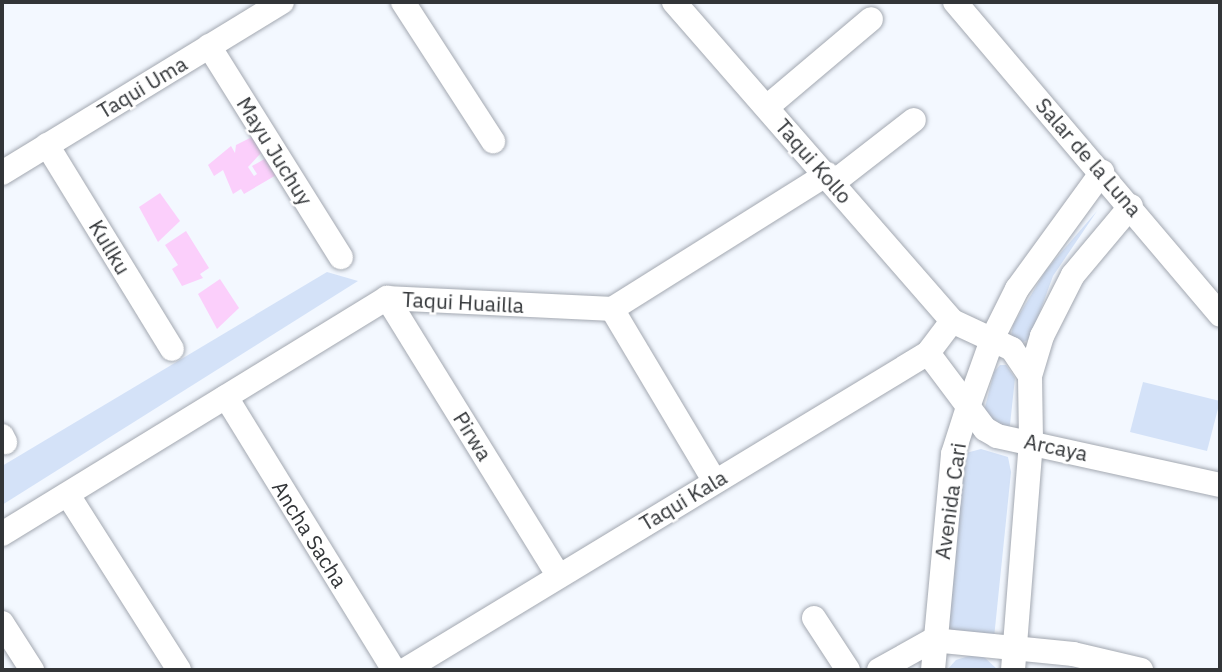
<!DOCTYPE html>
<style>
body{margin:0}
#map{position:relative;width:1222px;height:672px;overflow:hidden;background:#f3f8ff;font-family:"IBM Plex Sans",sans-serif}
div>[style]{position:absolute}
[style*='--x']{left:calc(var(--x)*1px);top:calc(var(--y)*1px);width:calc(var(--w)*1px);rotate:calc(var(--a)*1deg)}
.green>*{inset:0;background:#d4e2f8}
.building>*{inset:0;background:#fbcffb}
.roads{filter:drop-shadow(0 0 2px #a3a8b1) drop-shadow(0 0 2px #a3a8b1)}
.minor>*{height:24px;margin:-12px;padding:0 12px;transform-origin:12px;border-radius:12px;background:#fff}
span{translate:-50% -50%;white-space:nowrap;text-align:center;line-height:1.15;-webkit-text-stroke:5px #fff;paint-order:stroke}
.street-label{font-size:21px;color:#323538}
.frame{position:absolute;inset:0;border:4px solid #323538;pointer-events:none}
</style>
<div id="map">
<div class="green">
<i style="clip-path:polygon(1097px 211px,1053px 276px,1030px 339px,1021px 343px,1011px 336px,1013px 325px,1046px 270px)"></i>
<i style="clip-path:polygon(327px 272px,358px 281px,2px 505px,2px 466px)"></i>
<i style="clip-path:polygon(1000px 365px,1006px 365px,1015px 378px,1009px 434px,984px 411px,994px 372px)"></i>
<i style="clip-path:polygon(1143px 382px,1220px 401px,1207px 451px,1130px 432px)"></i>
<i style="clip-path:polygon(981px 449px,1008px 457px,1011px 472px,994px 638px,952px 634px,949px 623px,961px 466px,966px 453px)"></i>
<i style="clip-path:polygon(972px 655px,983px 656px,998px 670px,947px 670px,956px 660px)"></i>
</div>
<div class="building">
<i style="clip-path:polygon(252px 137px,261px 153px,248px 167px,254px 176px,257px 174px,252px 166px,268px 157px,278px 174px,244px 194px,241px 189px,233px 194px,223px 170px,214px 176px,208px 165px,231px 146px,235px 153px,236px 145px)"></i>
<i style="clip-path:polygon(160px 193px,180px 221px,158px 242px,139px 207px)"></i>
<i style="clip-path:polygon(186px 231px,209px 268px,200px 274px,203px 278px,182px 286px,172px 269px,178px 265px,165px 245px)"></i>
<i style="clip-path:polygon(220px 279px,239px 308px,217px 329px,198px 294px)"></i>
</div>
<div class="roads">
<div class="minor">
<i style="--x:403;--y:2;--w:166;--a:57.1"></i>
<i style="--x:674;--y:2;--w:423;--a:48.9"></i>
<i style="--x:952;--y:321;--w:66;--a:25"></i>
<i style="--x:1012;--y:349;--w:32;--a:56"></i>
<i style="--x:955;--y:2;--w:410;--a:49.7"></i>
<i style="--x:209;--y:46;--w:249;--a:58"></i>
<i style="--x:767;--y:107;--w:136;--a:-40.2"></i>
<i style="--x:47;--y:145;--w:239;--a:58.5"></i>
<i style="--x:2;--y:173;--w:328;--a:-31.4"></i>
<i style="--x:834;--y:182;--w:101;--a:-37.8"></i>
<i style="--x:387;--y:298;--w:326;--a:58.3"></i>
<i style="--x:612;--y:309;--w:199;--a:59.2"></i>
<i style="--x:928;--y:353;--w:95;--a:53.1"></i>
<i style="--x:985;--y:429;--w:14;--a:30"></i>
<i style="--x:997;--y:436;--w:228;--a:12.4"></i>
<i style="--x:226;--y:397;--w:321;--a:58.4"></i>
<i style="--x:2;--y:436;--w:7;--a:63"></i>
<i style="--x:68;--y:495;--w:207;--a:57.6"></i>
<i style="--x:2;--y:534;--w:452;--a:-31.5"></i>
<i style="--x:387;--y:298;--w:225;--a:2.8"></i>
<i style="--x:612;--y:309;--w:254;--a:-32.1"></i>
<i style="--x:814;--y:618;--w:62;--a:56.8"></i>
<i style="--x:2;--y:623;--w:56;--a:57.4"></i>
<i style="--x:405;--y:670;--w:612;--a:-31.22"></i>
<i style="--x:928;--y:353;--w:40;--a:-53"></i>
<i style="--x:879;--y:670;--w:62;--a:-29.1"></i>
<i style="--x:933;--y:640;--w:141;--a:5.7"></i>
<i style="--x:1073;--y:654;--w:70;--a:13.2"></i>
<i style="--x:933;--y:670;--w:217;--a:-84.7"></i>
<i style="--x:953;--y:454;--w:49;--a:-72.3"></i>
<i style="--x:968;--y:407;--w:74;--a:-70.3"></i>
<i style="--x:993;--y:337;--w:54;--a:-63.4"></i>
<i style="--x:1017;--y:289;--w:145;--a:-54"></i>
<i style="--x:1013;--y:670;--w:231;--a:-85.5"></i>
<i style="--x:1031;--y:440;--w:64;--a:-90.9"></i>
<i style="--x:1030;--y:376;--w:42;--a:-73.3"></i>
<i style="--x:1042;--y:336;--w:68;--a:-63.1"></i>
<i style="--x:1073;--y:275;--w:90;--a:-50"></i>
</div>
</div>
<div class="street-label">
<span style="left:142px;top:87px;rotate:-31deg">Taqui Uma</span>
<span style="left:275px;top:151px;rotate:58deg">Mayu Juchuy</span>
<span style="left:1089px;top:157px;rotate:49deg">Salar de la Luna</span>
<span style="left:814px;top:161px;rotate:49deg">Taqui Kollo</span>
<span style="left:110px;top:247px;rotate:59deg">Kullku</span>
<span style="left:463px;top:302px;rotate:3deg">Taqui Huailla</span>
<span style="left:473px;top:436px;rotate:58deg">Pirwa</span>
<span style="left:1056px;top:447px;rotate:12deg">Arcaya</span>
<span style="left:683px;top:500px;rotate:-31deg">Taqui Kala</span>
<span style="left:950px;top:501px;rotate:-82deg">Avenida Cari</span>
<span style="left:310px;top:534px;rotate:58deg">Ancha Sacha</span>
</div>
<div class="frame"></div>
</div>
